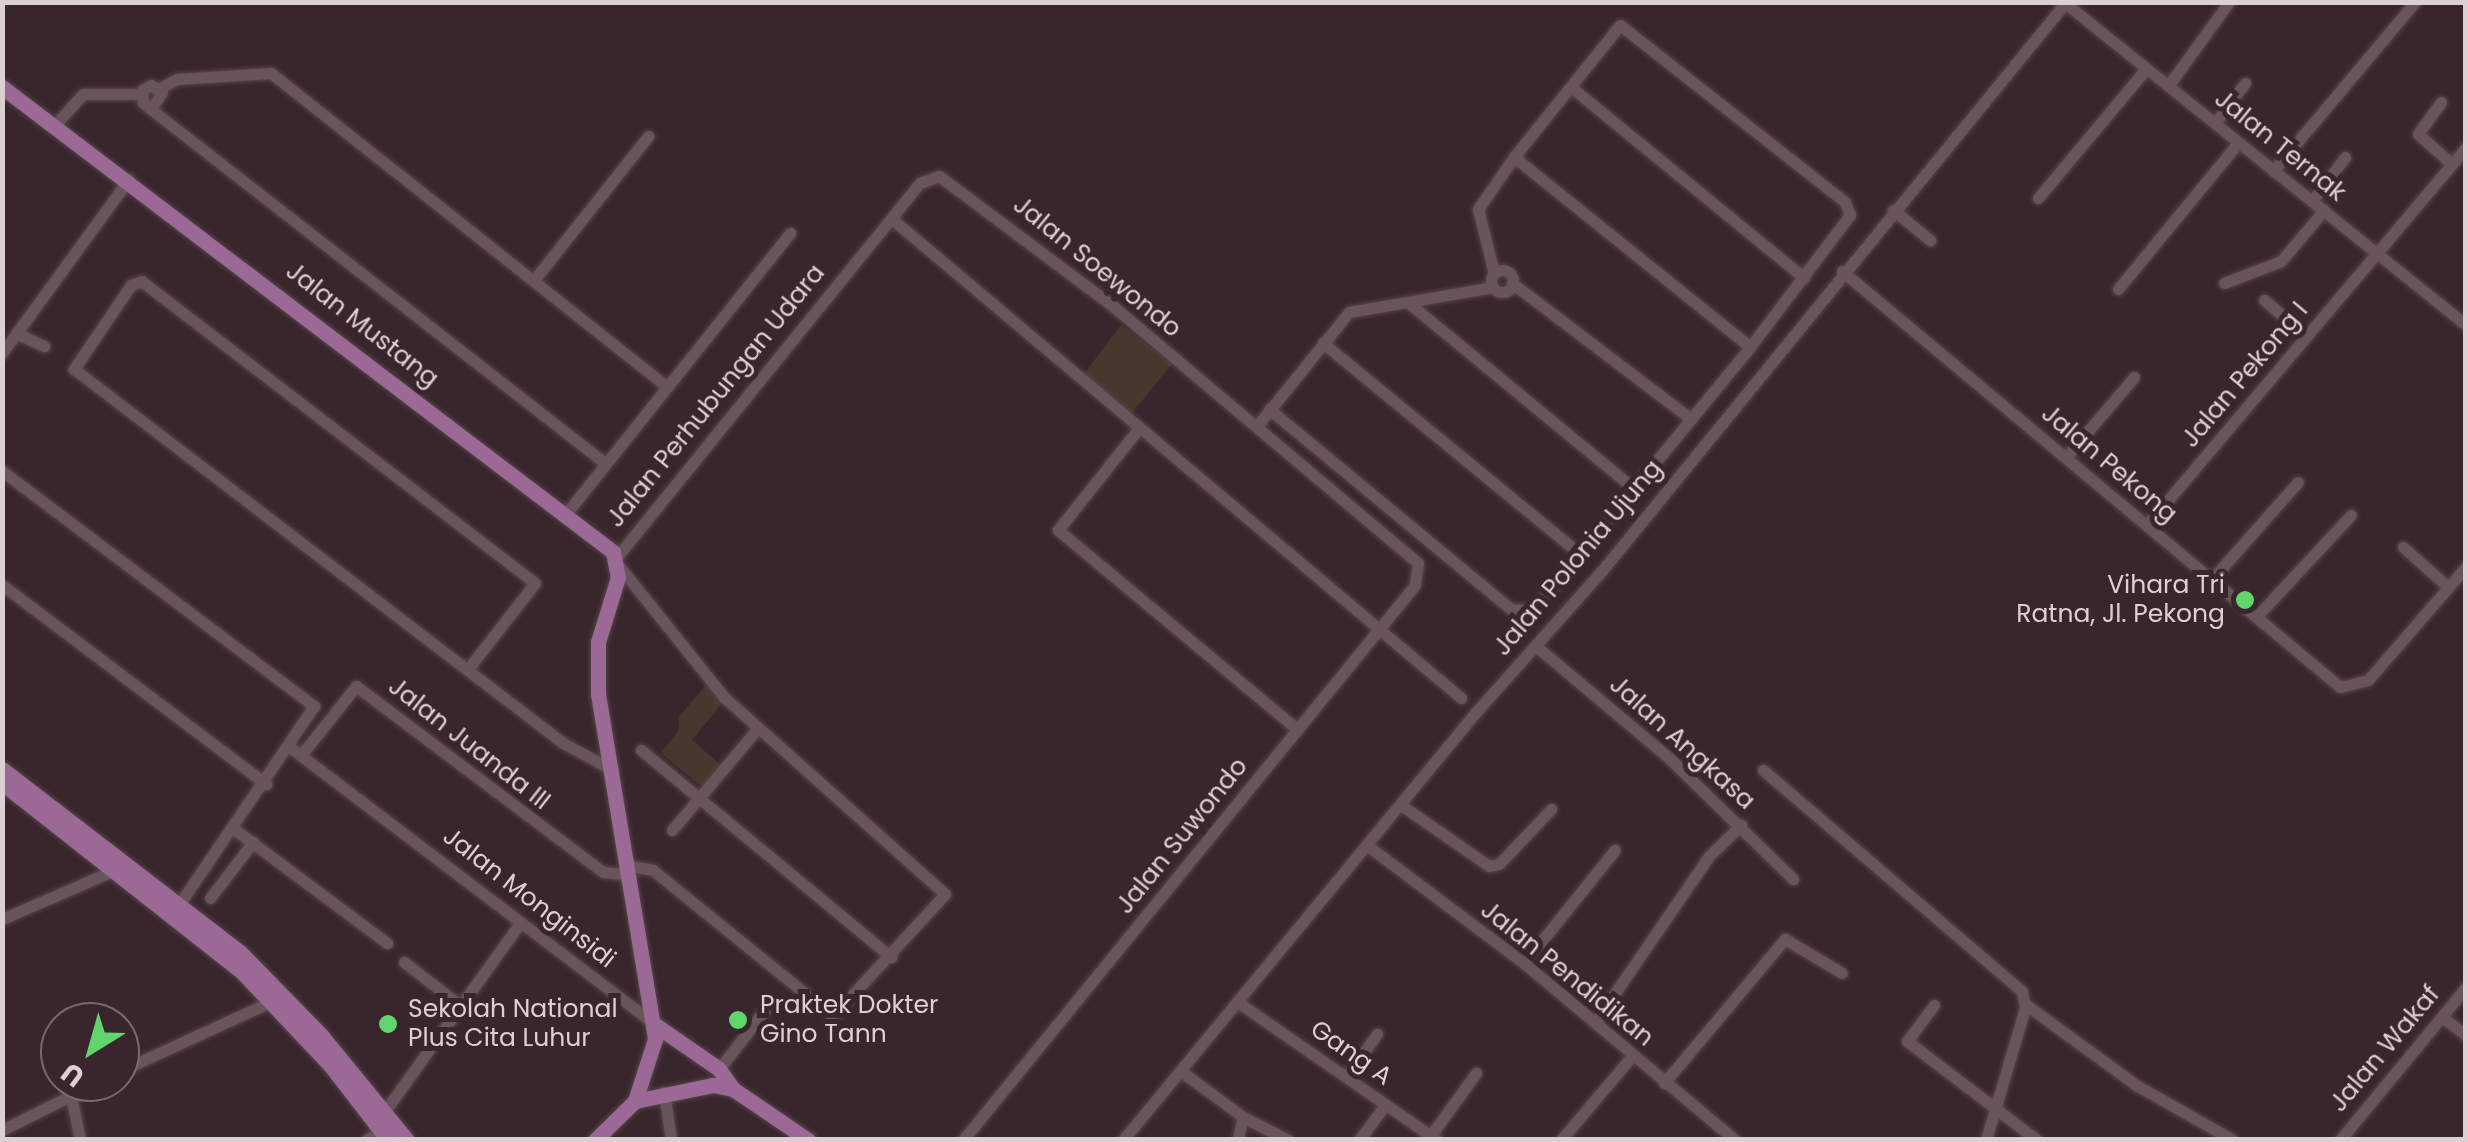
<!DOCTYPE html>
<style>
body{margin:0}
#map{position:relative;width:2468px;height:1142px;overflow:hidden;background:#38262c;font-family:Poppins,sans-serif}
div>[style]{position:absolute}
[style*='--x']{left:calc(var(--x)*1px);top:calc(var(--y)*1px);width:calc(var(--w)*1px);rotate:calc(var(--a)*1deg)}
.green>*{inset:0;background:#47382d}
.roads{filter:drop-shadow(0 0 2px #544549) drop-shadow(0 0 2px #544549)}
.minor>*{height:11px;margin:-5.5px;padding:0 5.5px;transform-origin:5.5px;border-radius:5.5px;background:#68545a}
.minor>.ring{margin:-5.5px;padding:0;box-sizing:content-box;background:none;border:11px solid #68545a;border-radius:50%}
.major>*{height:15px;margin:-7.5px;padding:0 7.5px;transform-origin:7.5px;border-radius:7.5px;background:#9c6895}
.dots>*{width:28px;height:28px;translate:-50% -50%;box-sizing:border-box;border:5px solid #38262c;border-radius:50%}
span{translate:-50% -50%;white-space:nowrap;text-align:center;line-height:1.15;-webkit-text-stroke:10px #38262c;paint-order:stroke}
.street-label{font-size:25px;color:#dcd0d3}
.poi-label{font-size:25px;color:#dcd0d3}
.right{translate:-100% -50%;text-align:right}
.left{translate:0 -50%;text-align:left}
.frame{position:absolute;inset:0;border:5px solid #dcd0d3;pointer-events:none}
.north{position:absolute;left:40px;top:1002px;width:100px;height:100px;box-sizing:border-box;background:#38262c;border:2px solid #7a6a6f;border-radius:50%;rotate:217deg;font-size:28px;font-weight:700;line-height:40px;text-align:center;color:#dcd0d3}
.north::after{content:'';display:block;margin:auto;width:35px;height:45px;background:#5fd56b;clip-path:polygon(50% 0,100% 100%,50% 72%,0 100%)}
</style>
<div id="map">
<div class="green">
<i style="clip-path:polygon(1121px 325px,1172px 364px,1132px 413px,1083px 375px)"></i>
<i style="clip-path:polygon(706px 685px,723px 702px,692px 740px,723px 767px,705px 789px,661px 753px,679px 730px,678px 718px)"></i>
</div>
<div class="roads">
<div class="minor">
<i style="--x:2065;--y:3;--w:514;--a:38.76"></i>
<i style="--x:2168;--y:86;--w:104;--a:-54"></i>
<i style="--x:1571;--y:87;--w:301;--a:39.3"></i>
<i style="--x:160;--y:88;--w:19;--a:-28"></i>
<i style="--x:177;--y:79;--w:94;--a:-3.7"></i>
<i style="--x:271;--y:73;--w:504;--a:38.39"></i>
<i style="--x:2441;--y:102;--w:39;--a:126"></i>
<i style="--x:2418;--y:134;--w:45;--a:41.4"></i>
<i style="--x:152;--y:107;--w:18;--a:-56"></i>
<i style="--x:162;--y:92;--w:13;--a:-148"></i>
<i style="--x:151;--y:85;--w:10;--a:151"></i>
<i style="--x:142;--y:90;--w:13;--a:86"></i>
<i style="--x:143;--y:103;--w:586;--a:37.93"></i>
<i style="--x:2215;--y:123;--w:50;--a:-53.1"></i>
<i style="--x:53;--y:127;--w:45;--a:-47.7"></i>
<i style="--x:83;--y:94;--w:58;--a:0"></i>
<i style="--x:2273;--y:171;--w:221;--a:-50"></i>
<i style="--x:2038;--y:198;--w:168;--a:-50.1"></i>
<i style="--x:2312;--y:201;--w:55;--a:-53.1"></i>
<i style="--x:1893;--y:210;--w:48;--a:39"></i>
<i style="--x:892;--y:219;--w:744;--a:40.09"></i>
<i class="ring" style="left:1491px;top:270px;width:11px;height:11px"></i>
<i style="--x:1842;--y:271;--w:649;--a:39.87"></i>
<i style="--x:2340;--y:687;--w:29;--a:-14"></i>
<i style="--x:2368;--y:680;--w:150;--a:-49.1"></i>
<i style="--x:1494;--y:273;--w:66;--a:-104"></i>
<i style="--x:1478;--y:209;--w:63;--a:-55.3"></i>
<i style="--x:534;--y:280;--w:184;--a:-51.6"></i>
<i style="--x:1512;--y:283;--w:225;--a:37.2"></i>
<i style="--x:2224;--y:283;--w:61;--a:-21.1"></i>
<i style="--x:2281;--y:261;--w:67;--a:-49.9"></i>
<i style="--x:2118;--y:289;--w:189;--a:-50.6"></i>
<i style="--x:2264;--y:300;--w:56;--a:39.9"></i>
<i style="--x:1410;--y:304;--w:289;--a:39.5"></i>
<i style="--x:18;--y:334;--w:29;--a:25"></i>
<i style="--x:2;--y:353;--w:215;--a:-53.9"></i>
<i style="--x:1269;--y:409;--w:315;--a:39.6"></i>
<i style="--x:1512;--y:610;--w:22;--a:-3"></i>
<i style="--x:1534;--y:609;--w:72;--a:-50.1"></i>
<i style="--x:1580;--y:554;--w:333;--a:-140.6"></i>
<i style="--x:1257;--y:426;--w:146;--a:-51.1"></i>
<i style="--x:1349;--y:312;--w:146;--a:-9.8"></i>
<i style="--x:1139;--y:428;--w:130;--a:128.5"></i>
<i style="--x:1058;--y:530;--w:312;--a:39.8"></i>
<i style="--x:2066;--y:457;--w:105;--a:-49.6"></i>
<i style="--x:2;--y:471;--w:391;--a:37"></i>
<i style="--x:314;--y:706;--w:238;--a:124.2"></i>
<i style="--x:565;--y:515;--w:361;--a:-51.4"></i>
<i style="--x:2147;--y:525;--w:495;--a:-49.8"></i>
<i style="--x:2403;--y:547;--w:60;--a:41.6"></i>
<i style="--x:1580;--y:554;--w:268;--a:-50.6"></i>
<i style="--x:1750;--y:347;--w:166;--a:-52.9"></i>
<i style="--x:1850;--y:215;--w:14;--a:-111"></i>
<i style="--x:1845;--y:202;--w:286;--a:-141.8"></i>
<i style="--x:1620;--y:25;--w:169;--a:128.8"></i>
<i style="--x:1514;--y:157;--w:303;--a:38.8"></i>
<i style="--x:616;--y:558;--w:483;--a:-51"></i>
<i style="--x:920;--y:183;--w:20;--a:-20"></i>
<i style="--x:939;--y:176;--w:219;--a:36.8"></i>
<i style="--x:1114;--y:307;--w:397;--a:40.1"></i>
<i style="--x:1418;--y:563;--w:22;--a:98"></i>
<i style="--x:1415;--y:585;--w:716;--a:129.16"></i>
<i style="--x:619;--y:566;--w:168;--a:51.3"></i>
<i style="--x:724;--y:697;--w:296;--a:41.7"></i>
<i style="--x:945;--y:894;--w:166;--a:132.6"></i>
<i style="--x:833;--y:1016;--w:232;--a:-141"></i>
<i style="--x:653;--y:870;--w:23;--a:-170"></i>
<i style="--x:2213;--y:578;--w:128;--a:-48.5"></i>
<i style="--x:2;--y:585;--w:331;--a:37"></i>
<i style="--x:2257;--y:616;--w:138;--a:-47.1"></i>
<i style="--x:1536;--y:646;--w:172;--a:40.1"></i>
<i style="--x:1668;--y:757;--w:175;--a:44.3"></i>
<i style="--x:468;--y:669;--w:109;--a:-52.1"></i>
<i style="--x:535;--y:583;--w:496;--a:-142.5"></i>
<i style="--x:142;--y:281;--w:12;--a:160"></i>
<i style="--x:131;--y:285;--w:102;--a:124.2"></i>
<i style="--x:74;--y:369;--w:616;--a:37.41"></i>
<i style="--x:563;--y:743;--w:57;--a:28.4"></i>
<i style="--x:291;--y:748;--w:456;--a:37.2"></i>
<i style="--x:641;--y:750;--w:325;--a:39.6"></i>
<i style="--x:302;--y:754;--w:87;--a:-51.5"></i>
<i style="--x:356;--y:686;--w:309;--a:37"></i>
<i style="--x:603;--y:872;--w:27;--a:6"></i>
<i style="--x:1763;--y:770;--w:340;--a:40.5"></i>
<i style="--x:2022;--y:991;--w:17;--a:80"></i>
<i style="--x:2025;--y:1008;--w:138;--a:106.5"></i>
<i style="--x:1401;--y:805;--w:107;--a:34.7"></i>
<i style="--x:1489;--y:866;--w:10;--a:-11"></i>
<i style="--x:1499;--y:864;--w:76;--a:-46.6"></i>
<i style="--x:234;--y:829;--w:191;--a:36.7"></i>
<i style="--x:672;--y:830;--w:133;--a:-49.9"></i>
<i style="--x:1368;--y:846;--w:195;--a:36.9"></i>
<i style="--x:1524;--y:963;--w:275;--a:40"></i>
<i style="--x:210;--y:898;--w:71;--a:-52.5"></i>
<i style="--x:2;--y:919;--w:125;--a:-23.5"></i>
<i style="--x:404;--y:962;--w:72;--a:37.7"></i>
<i style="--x:1524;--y:963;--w:145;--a:-51.2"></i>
<i style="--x:1239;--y:1003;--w:241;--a:34.7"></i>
<i style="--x:2025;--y:1004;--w:137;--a:36.1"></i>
<i style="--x:2136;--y:1085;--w:112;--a:29.6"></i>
<i style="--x:1934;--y:1005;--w:45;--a:126.9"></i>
<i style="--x:1907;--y:1041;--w:163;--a:37.3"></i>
<i style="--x:2442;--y:1017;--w:30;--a:37"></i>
<i style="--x:1595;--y:1022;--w:201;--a:-55.5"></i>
<i style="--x:1709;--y:856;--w:45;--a:-44.1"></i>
<i style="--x:719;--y:1069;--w:75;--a:-52.1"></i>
<i style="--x:120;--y:1071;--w:167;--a:-24.7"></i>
<i style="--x:1182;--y:1072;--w:76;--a:36.4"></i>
<i style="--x:1243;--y:1117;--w:51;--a:27.1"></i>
<i style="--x:1347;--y:1076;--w:52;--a:-54.5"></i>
<i style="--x:1664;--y:1083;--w:188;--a:-50"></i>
<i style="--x:1785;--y:939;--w:66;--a:30.8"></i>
<i style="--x:664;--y:1092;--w:49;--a:81.7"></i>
<i style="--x:71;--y:1096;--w:45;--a:78.4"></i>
<i style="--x:385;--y:1111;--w:231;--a:-54.3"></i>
<i style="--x:2;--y:1130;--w:107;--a:-26.6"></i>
<i style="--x:1431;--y:1135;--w:77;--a:-54"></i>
<i style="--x:1238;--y:1138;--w:22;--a:-77"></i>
<i style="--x:366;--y:1140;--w:17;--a:-31"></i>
<i style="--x:1123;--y:1140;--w:555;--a:-50.49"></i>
<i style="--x:1476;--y:712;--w:186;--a:-48.3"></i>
<i style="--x:1600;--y:573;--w:737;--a:-50.78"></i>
<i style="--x:1359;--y:1140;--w:44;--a:-53.4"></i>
<i style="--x:1561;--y:1140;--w:110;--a:-49.8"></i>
<i style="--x:2340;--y:1140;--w:198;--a:-50.5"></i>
</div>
<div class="major">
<i style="--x:2;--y:87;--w:768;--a:37.27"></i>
<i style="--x:613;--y:552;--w:25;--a:79"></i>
<i style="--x:618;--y:577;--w:68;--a:107.1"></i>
<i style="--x:598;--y:642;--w:52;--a:90"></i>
<i style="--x:598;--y:694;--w:350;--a:80.6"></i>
<i style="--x:655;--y:1039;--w:65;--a:107.9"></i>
<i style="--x:2;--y:769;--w:300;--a:37.6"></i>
<i style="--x:240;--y:952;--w:116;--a:45.7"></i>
<i style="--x:321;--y:1035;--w:136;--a:50.7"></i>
<i style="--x:2;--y:783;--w:305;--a:38.2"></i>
<i style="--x:242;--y:972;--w:129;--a:46.6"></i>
<i style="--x:331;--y:1066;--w:93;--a:52.4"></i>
<i style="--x:654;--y:1024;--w:79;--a:34.7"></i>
<i style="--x:719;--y:1069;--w:24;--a:55"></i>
<i style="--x:595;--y:1140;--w:56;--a:-44.3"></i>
<i style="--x:635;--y:1101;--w:80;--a:-11.6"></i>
<i style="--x:713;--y:1085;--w:20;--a:11"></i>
<i style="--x:733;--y:1089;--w:91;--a:34.2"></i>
</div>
</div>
<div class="dots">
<i style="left:2245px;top:600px;background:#5fd56b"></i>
<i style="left:738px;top:1020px;background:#5fd56b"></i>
<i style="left:388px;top:1024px;background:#5fd56b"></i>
</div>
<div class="street-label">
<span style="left:2280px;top:146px;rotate:39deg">Jalan Ternak</span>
<span style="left:1097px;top:267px;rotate:39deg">Jalan Soewondo</span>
<span style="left:362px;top:325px;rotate:38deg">Jalan Mustang</span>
<span style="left:2245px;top:375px;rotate:-50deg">Jalan Pekong I</span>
<span style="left:716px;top:396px;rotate:-51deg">Jalan Perhubungan Udara</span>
<span style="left:2109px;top:464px;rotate:40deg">Jalan Pekong</span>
<span style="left:1578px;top:558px;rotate:-50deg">Jalan Polonia Ujung</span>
<span style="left:1682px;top:743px;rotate:42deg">Jalan Angkasa</span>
<span style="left:469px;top:744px;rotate:38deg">Jalan Juanda III</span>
<span style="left:1182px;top:836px;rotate:-51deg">Jalan Suwondo</span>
<span style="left:529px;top:898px;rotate:38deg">Jalan Monginsidi</span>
<span style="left:1567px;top:974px;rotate:39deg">Jalan Pendidikan</span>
<span style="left:2385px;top:1049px;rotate:-50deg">Jalan Wakaf</span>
<span style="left:1351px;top:1053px;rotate:35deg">Gang A</span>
</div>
<div class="poi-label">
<span class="right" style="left:2225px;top:600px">Vihara Tri<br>Ratna, Jl. Pekong</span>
<span class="left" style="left:760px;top:1020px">Praktek Dokter<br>Gino Tann</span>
<span class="left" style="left:408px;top:1024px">Sekolah National<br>Plus Cita Luhur</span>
</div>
<div class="frame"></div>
<div class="north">U</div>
</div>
